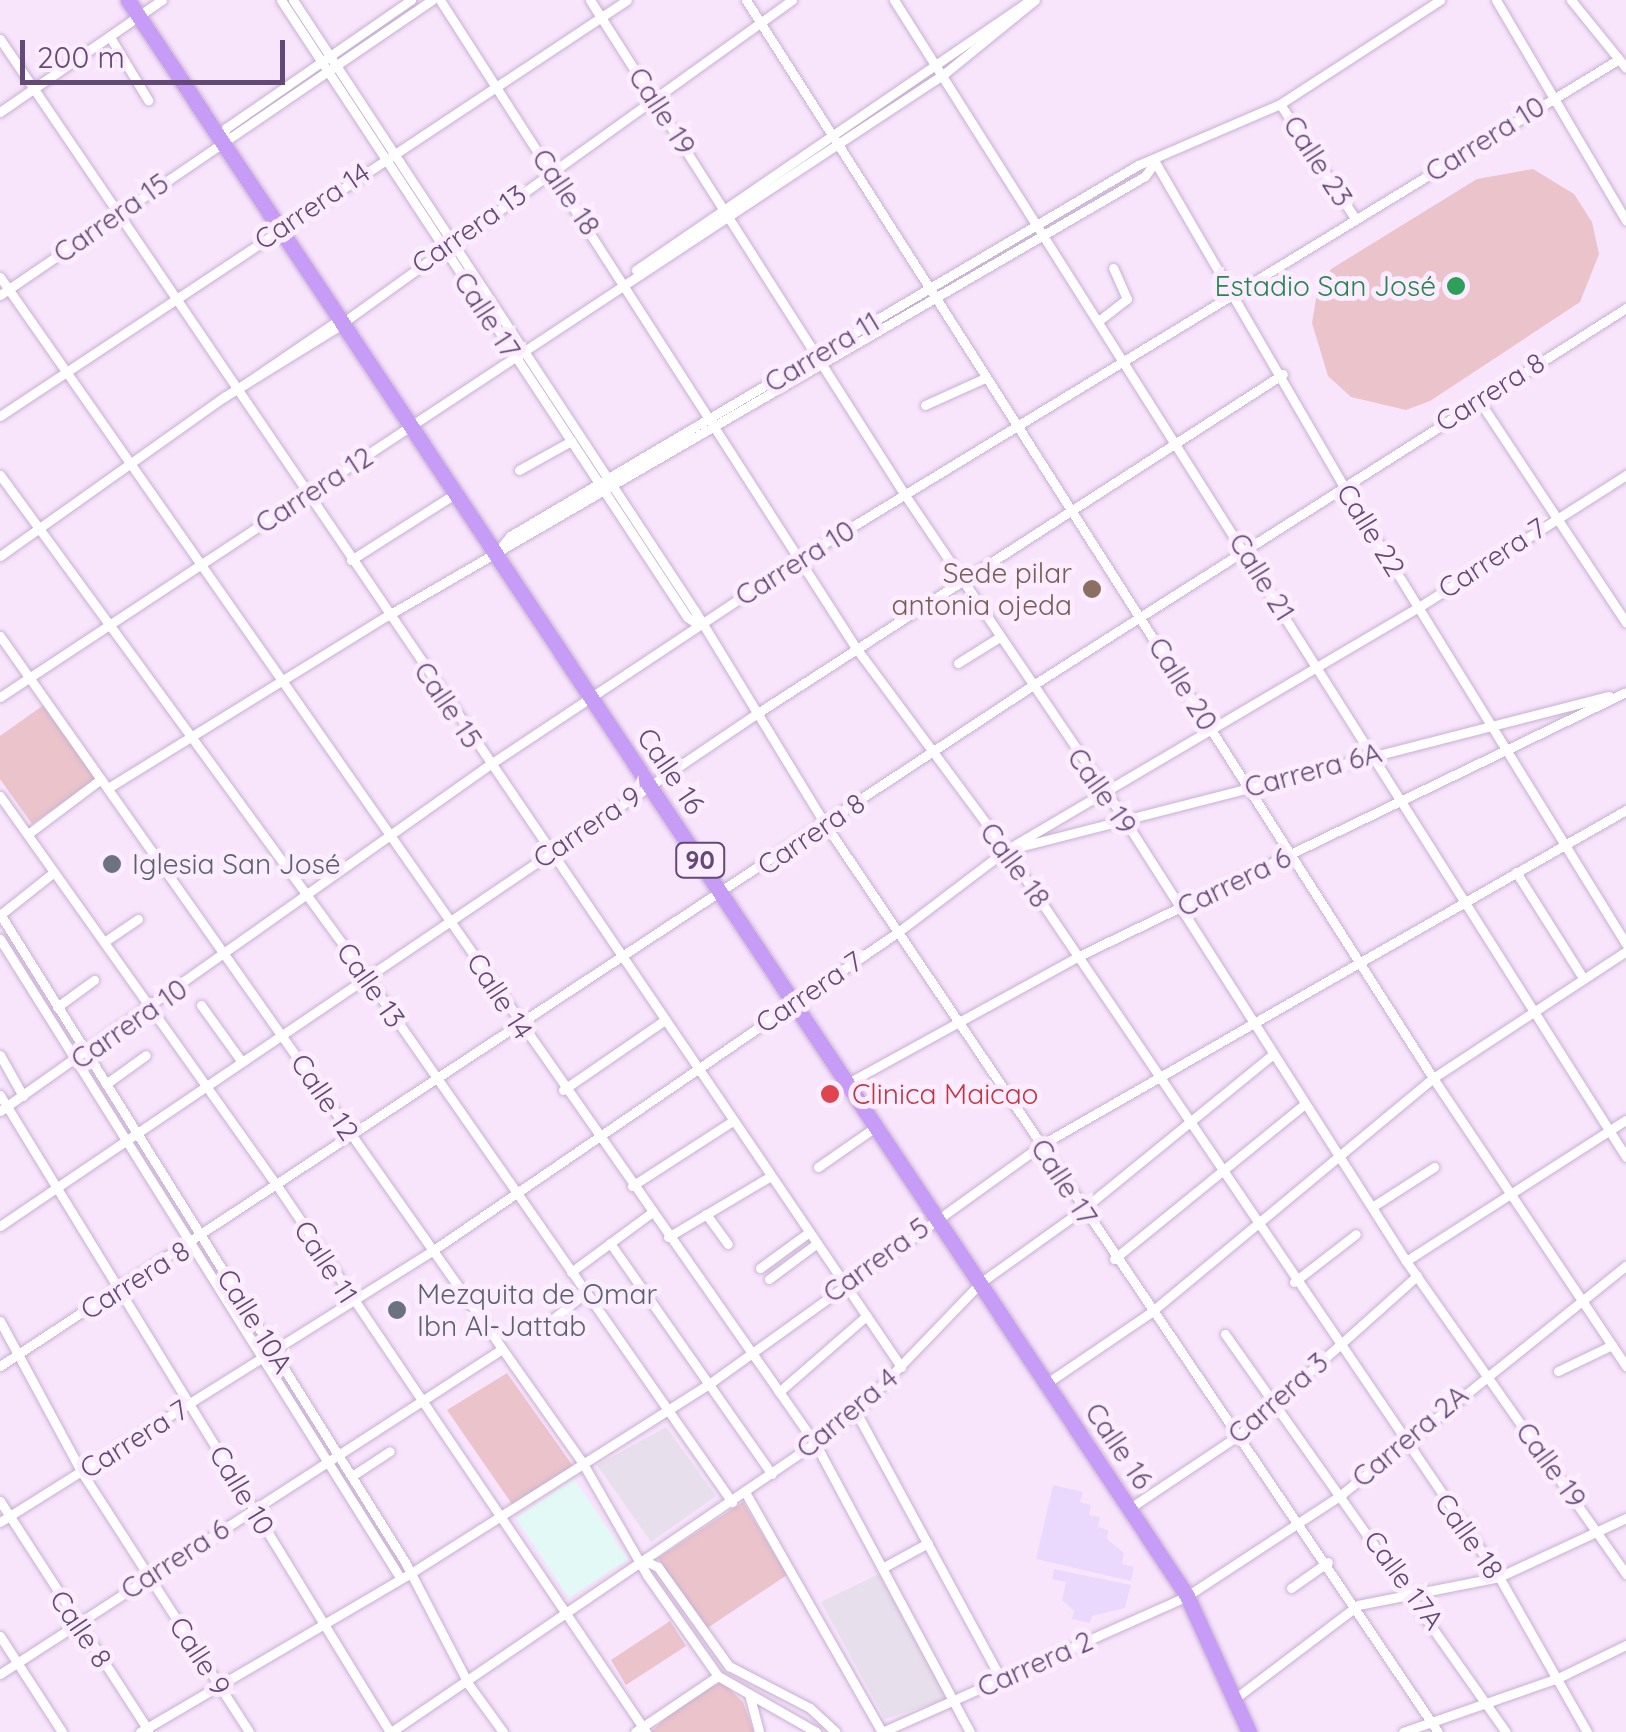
<!DOCTYPE html>
<meta charset="utf-8">
<style>
body{margin:0}
#map{position:relative;width:1626px;height:1732px;overflow:hidden;background:#f8e5fc;font-family:Quicksand,sans-serif}
div>[style]{position:absolute}
[style*='--x']{left:calc(var(--x)*1px);top:calc(var(--y)*1px);width:calc(var(--w)*1px);rotate:calc(var(--a)*1deg)}
.commercial>*{inset:0;background:#ebd9fd}
.industrial>*{inset:0;background:#e8dfec}
.education>*{inset:0;background:#e2f9f5}
.green>*{inset:0;background:#eac3cb}
.roads{filter:drop-shadow(0 0 2px #c8b0d3) drop-shadow(0 0 2px #c8b0d3)}
.street>*{height:9px;margin:-4.5px;padding:0 4.5px;transform-origin:4.5px;border-radius:4.5px;background:#fff}
.highway>*{height:15px;margin:-7.5px;padding:0 7.5px;transform-origin:7.5px;border-radius:7.5px;background:#c79cf7}
.dots>*{width:28px;height:28px;translate:-50% -50%;box-sizing:border-box;border:5px solid #fcecff;border-radius:50%}
span{translate:-50% -50%;white-space:nowrap;text-align:center;line-height:1.15;-webkit-text-stroke:10px #fcecff;paint-order:stroke}
.shield-label span{padding:2px 8px;background:#fcecff;border:2px solid;border-radius:8px;-webkit-text-stroke-width:0}
.shield-label{font-size:25px;color:#634a76;font-weight:700}
.street-label{font-size:28px;color:#634a76}
.leisure-label{font-size:28px;color:#27864d}
.right{translate:-100% -50%;text-align:right}
.education-label{font-size:28px;color:#785e54}
.worship-label{font-size:28px;color:#5b616d}
.left{translate:0 -50%;text-align:left}
.health-label{font-size:28px;color:#be3a42}
.scale{position:absolute;left:20px;top:40px;width:265px;height:45px;box-sizing:border-box;border:5px solid #634a76;border-top:0;padding-left:12px;font-size:30px;line-height:35px;white-space:nowrap;color:#634a76;-webkit-text-stroke:8px #fcecff;paint-order:stroke}
</style>
<div id="map">
<div class="commercial">
<i style="clip-path:polygon(1053px 1485px,1083px 1492px,1080px 1502px,1091px 1505px,1089px 1515px,1100px 1517px,1098px 1527px,1108px 1530px,1107px 1539px,1124px 1553px,1122px 1564px,1134px 1567px,1131px 1581px,1036px 1559px)"></i>
<i style="clip-path:polygon(1054px 1569px,1131px 1585px,1125px 1608px,1092px 1616px,1090px 1623px,1072px 1619px,1074px 1611px,1062px 1600px,1066px 1582px,1052px 1579px)"></i>
</div>
<div class="industrial">
<i style="clip-path:polygon(666px 1427px,716px 1496px,651px 1542px,597px 1465px)"></i>
<i style="clip-path:polygon(879px 1574px,947px 1699px,885px 1719px,821px 1602px)"></i>
</div>
<div class="education">
<i style="clip-path:polygon(574px 1479px,628px 1559px,569px 1598px,516px 1518px)"></i>
</div>
<div class="green">
<i style="clip-path:polygon(1533px 169px,1574px 194px,1592px 222px,1599px 254px,1580px 302px,1430px 401px,1406px 410px,1351px 397px,1328px 376px,1312px 323px,1317px 293px,1331px 269px,1477px 179px)"></i>
<i style="clip-path:polygon(45px 704px,97px 778px,32px 824px,0 779px,0 736px)"></i>
<i style="clip-path:polygon(507px 1373px,573px 1466px,514px 1507px,447px 1410px)"></i>
<i style="clip-path:polygon(743px 1502px,787px 1575px,706px 1629px,658px 1558px)"></i>
<i style="clip-path:polygon(670px 1621px,686px 1646px,626px 1685px,611px 1660px)"></i>
<i style="clip-path:polygon(722px 1682px,743px 1702px,754px 1732px,651px 1732px,685px 1700px)"></i>
</div>
<div class="roads">
<div class="street">
<i style="--x:281;--y:0;--w:739;--a:56.65"></i>
<i style="--x:687;--y:617;--w:14;--a:34"></i>
<i style="--x:293;--y:0;--w:731;--a:56.66"></i>
<i style="--x:695;--y:611;--w:250;--a:58.6"></i>
<i style="--x:825;--y:824;--w:1096;--a:55.98"></i>
<i style="--x:440;--y:0;--w:770;--a:57.3"></i>
<i style="--x:856;--y:648;--w:252;--a:53.4"></i>
<i style="--x:1006;--y:850;--w:878;--a:55.86"></i>
<i style="--x:1499;--y:1577;--w:178;--a:60.4"></i>
<i style="--x:590;--y:0;--w:587;--a:57.53"></i>
<i style="--x:905;--y:495;--w:391;--a:55.9"></i>
<i style="--x:1124;--y:819;--w:524;--a:57.46"></i>
<i style="--x:1406;--y:1261;--w:383;--a:54.9"></i>
<i style="--x:746;--y:0;--w:1278;--a:57.49"></i>
<i style="--x:1433;--y:1078;--w:347;--a:56.2"></i>
<i style="--x:894;--y:0;--w:1369;--a:57.68"></i>
<i style="--x:1496;--y:0;--w:256;--a:59.5"></i>
<i style="--x:1571;--y:0;--w:87;--a:51"></i>
<i style="--x:110;--y:37;--w:74;--a:58.9"></i>
<i style="--x:0;--y:39;--w:1605;--a:55.84"></i>
<i style="--x:1280;--y:104;--w:136;--a:56.7"></i>
<i style="--x:0;--y:112;--w:197;--a:-34.7"></i>
<i style="--x:222;--y:139;--w:12;--a:-70"></i>
<i style="--x:226;--y:128;--w:225;--a:-34.7"></i>
<i style="--x:1155;--y:162;--w:376;--a:59.8"></i>
<i style="--x:1344;--y:487;--w:537;--a:58.32"></i>
<i style="--x:636;--y:270;--w:478;--a:-34.4"></i>
<i style="--x:0;--y:277;--w:1423;--a:55.05"></i>
<i style="--x:815;--y:1443;--w:328;--a:61.8"></i>
<i style="--x:0;--y:295;--w:523;--a:-34.33"></i>
<i style="--x:1101;--y:319;--w:33;--a:-38"></i>
<i style="--x:1127;--y:299;--w:34;--a:-114"></i>
<i style="--x:236;--y:390;--w:126;--a:-34.3"></i>
<i style="--x:1478;--y:399;--w:268;--a:56.5"></i>
<i style="--x:925;--y:405;--w:66;--a:-24.2"></i>
<i style="--x:0;--y:416;--w:752;--a:-33.56"></i>
<i style="--x:519;--y:470;--w:60;--a:-29.1"></i>
<i style="--x:0;--y:475;--w:620;--a:53.85"></i>
<i style="--x:366;--y:976;--w:641;--a:55.17"></i>
<i style="--x:498;--y:551;--w:19;--a:-51"></i>
<i style="--x:510;--y:536;--w:729;--a:-30.57"></i>
<i style="--x:1138;--y:165;--w:155;--a:-23.2"></i>
<i style="--x:1280;--y:104;--w:191;--a:-33"></i>
<i style="--x:0;--y:556;--w:275;--a:-35.4"></i>
<i style="--x:224;--y:397;--w:129;--a:-31.7"></i>
<i style="--x:334;--y:329;--w:564;--a:-35.69"></i>
<i style="--x:351;--y:560;--w:125;--a:-32.5"></i>
<i style="--x:0;--y:636;--w:1010;--a:54.83"></i>
<i style="--x:582;--y:1462;--w:130;--a:60.1"></i>
<i style="--x:647;--y:1575;--w:123;--a:54.9"></i>
<i style="--x:718;--y:1676;--w:113;--a:29.7"></i>
<i style="--x:958;--y:663;--w:47;--a:-32"></i>
<i style="--x:0;--y:697;--w:1131;--a:-33.42"></i>
<i style="--x:944;--y:74;--w:117;--a:-39.1"></i>
<i style="--x:108;--y:788;--w:328;--a:-31.7"></i>
<i style="--x:387;--y:616;--w:876;--a:-30.13"></i>
<i style="--x:1145;--y:176;--w:17;--a:-54"></i>
<i style="--x:0;--y:796;--w:480;--a:54.6"></i>
<i style="--x:278;--y:1187;--w:658;--a:55.97"></i>
<i style="--x:28;--y:834;--w:91;--a:-37"></i>
<i style="--x:1019;--y:847;--w:609;--a:-14.36"></i>
<i style="--x:1516;--y:872;--w:125;--a:57.7"></i>
<i style="--x:0;--y:914;--w:764;--a:57.99"></i>
<i style="--x:405;--y:1562;--w:139;--a:62.5"></i>
<i style="--x:469;--y:1685;--w:58;--a:54.1"></i>
<i style="--x:0;--y:915;--w:69;--a:-38.5"></i>
<i style="--x:0;--y:939;--w:755;--a:57.93"></i>
<i style="--x:104;--y:942;--w:41;--a:-34.1"></i>
<i style="--x:201;--y:1005;--w:70;--a:54.3"></i>
<i style="--x:57;--y:1007;--w:46;--a:-36.1"></i>
<i style="--x:0;--y:1055;--w:47;--a:60.7"></i>
<i style="--x:848;--y:1083;--w:264;--a:-28.8"></i>
<i style="--x:1079;--y:956;--w:607;--a:-25.76"></i>
<i style="--x:106;--y:1084;--w:49;--a:-35.9"></i>
<i style="--x:563;--y:1090;--w:120;--a:-34.5"></i>
<i style="--x:0;--y:1095;--w:747;--a:58.52"></i>
<i style="--x:0;--y:1111;--w:599;--a:-35.28"></i>
<i style="--x:489;--y:765;--w:372;--a:-33.6"></i>
<i style="--x:799;--y:559;--w:960;--a:-31.37"></i>
<i style="--x:818;--y:1167;--w:72;--a:-34.8"></i>
<i style="--x:632;--y:1186;--w:118;--a:-32.9"></i>
<i style="--x:1372;--y:1207;--w:74;--a:-32.8"></i>
<i style="--x:706;--y:1214;--w:37;--a:54"></i>
<i style="--x:0;--y:1226;--w:913;--a:-34.11"></i>
<i style="--x:756;--y:714;--w:627;--a:-32.83"></i>
<i style="--x:668;--y:1237;--w:117;--a:-30.7"></i>
<i style="--x:610;--y:1243;--w:282;--a:55"></i>
<i style="--x:1114;--y:1259;--w:246;--a:-39.1"></i>
<i style="--x:1406;--y:1261;--w:261;--a:-32.7"></i>
<i style="--x:760;--y:1268;--w:59;--a:-36.1"></i>
<i style="--x:571;--y:1272;--w:99;--a:-36.4"></i>
<i style="--x:769;--y:1279;--w:59;--a:-36.7"></i>
<i style="--x:1294;--y:1282;--w:78;--a:-37.7"></i>
<i style="--x:553;--y:1319;--w:43;--a:-39.3"></i>
<i style="--x:0;--y:1321;--w:170;--a:61.6"></i>
<i style="--x:81;--y:1471;--w:310;--a:57.2"></i>
<i style="--x:1225;--y:1334;--w:487;--a:54.8"></i>
<i style="--x:0;--y:1366;--w:1234;--a:-33.39"></i>
<i style="--x:1030;--y:687;--w:706;--a:-32.45"></i>
<i style="--x:1558;--y:1371;--w:60;--a:-25.7"></i>
<i style="--x:1047;--y:1383;--w:125;--a:-34.2"></i>
<i style="--x:1150;--y:1313;--w:368;--a:-39.7"></i>
<i style="--x:1433;--y:1078;--w:231;--a:-33.3"></i>
<i style="--x:779;--y:1392;--w:116;--a:-41.1"></i>
<i style="--x:856;--y:1412;--w:304;--a:61.5"></i>
<i style="--x:352;--y:1476;--w:45;--a:-33.3"></i>
<i style="--x:745;--y:1492;--w:276;--a:60.3"></i>
<i style="--x:0;--y:1501;--w:273;--a:57.1"></i>
<i style="--x:1130;--y:1508;--w:131;--a:-33.8"></i>
<i style="--x:1239;--y:1435;--w:239;--a:-41.8"></i>
<i style="--x:0;--y:1522;--w:510;--a:-32.1"></i>
<i style="--x:432;--y:1251;--w:565;--a:-34.39"></i>
<i style="--x:898;--y:932;--w:136;--a:-37.2"></i>
<i style="--x:1006;--y:850;--w:479;--a:-30.5"></i>
<i style="--x:1419;--y:607;--w:246;--a:-32.5"></i>
<i style="--x:645;--y:1561;--w:14;--a:25"></i>
<i style="--x:658;--y:1567;--w:122;--a:54.4"></i>
<i style="--x:729;--y:1666;--w:91;--a:27.4"></i>
<i style="--x:810;--y:1708;--w:35;--a:43"></i>
<i style="--x:884;--y:1567;--w:50;--a:-28.6"></i>
<i style="--x:1291;--y:1588;--w:45;--a:-35.1"></i>
<i style="--x:0;--y:1636;--w:114;--a:57.1"></i>
<i style="--x:0;--y:1674;--w:598;--a:-32.92"></i>
<i style="--x:749;--y:1694;--w:39;--a:75"></i>
<i style="--x:1237;--y:1697;--w:152;--a:-37.2"></i>
<i style="--x:1358;--y:1605;--w:144;--a:-11.2"></i>
<i style="--x:1499;--y:1577;--w:140;--a:-24.9"></i>
<i style="--x:140;--y:1732;--w:314;--a:-30.4"></i>
<i style="--x:411;--y:1573;--w:353;--a:-32.4"></i>
<i style="--x:709;--y:1384;--w:409;--a:-35.7"></i>
<i style="--x:1041;--y:1145;--w:674;--a:-29.8"></i>
<i style="--x:391;--y:1732;--w:513;--a:-34.28"></i>
<i style="--x:815;--y:1443;--w:51;--a:-37.1"></i>
<i style="--x:856;--y:1412;--w:179;--a:-46.1"></i>
<i style="--x:980;--y:1283;--w:125;--a:-35.6"></i>
<i style="--x:1082;--y:1210;--w:245;--a:-39.2"></i>
<i style="--x:635;--y:1732;--w:100;--a:-34"></i>
<i style="--x:882;--y:1732;--w:334;--a:-24"></i>
<i style="--x:1187;--y:1596;--w:186;--a:-33.3"></i>
<i style="--x:1342;--y:1494;--w:364;--a:-38.8"></i>
<i style="--x:1403;--y:1732;--w:164;--a:-19.2"></i>
<i style="--x:1558;--y:1678;--w:76;--a:-25.9"></i>
</div>
<div class="highway">
<i style="--x:128;--y:0;--w:1915;--a:56.43"></i>
<i style="--x:1187;--y:1596;--w:149;--a:65.5"></i>
</div>
</div>
<div class="dots">
<i style="left:1456px;top:286px;background:#2e9e5b"></i>
<i style="left:1092px;top:589px;background:#8d6e63"></i>
<i style="left:112px;top:864px;background:#6b7280"></i>
<i style="left:830px;top:1094px;background:#e0444e"></i>
<i style="left:397px;top:1310px;background:#6b7280"></i>
</div>
<div class="shield-label">
<span style="left:700px;top:860px">90</span>
</div>
<div class="street-label">
<span style="left:662px;top:111px;rotate:57deg">Calle 19</span>
<span style="left:1485px;top:139px;rotate:-32deg">Carrera 10</span>
<span style="left:1318px;top:161px;rotate:57deg">Calle 23</span>
<span style="left:566px;top:192px;rotate:56deg">Calle 18</span>
<span style="left:312px;top:206px;rotate:-34deg">Carrera 14</span>
<span style="left:111px;top:218px;rotate:-35deg">Carrera 15</span>
<span style="left:469px;top:229px;rotate:-35deg">Carrera 13</span>
<span style="left:487px;top:315px;rotate:57deg">Calle 17</span>
<span style="left:822px;top:352px;rotate:-31deg">Carrera 11</span>
<span style="left:1490px;top:392px;rotate:-32deg">Carrera 8</span>
<span style="left:314px;top:490px;rotate:-33deg">Carrera 12</span>
<span style="left:1371px;top:530px;rotate:58deg">Calle 22</span>
<span style="left:1492px;top:558px;rotate:-33deg">Carrera 7</span>
<span style="left:795px;top:563px;rotate:-32deg">Carrera 10</span>
<span style="left:1262px;top:577px;rotate:58deg">Calle 21</span>
<span style="left:1183px;top:684px;rotate:58deg">Calle 20</span>
<span style="left:448px;top:705px;rotate:56deg">Calle 15</span>
<span style="left:1313px;top:770px;rotate:-15deg">Carrera 6A</span>
<span style="left:671px;top:771px;rotate:56deg">Calle 16</span>
<span style="left:1102px;top:791px;rotate:55deg">Calle 19</span>
<span style="left:587px;top:827px;rotate:-34deg">Carrera 9</span>
<span style="left:811px;top:834px;rotate:-34deg">Carrera 8</span>
<span style="left:1015px;top:865px;rotate:54deg">Calle 18</span>
<span style="left:1234px;top:882px;rotate:-26deg">Carrera 6</span>
<span style="left:371px;top:985px;rotate:55deg">Calle 13</span>
<span style="left:809px;top:992px;rotate:-34deg">Carrera 7</span>
<span style="left:500px;top:996px;rotate:57deg">Calle 14</span>
<span style="left:129px;top:1024px;rotate:-35deg">Carrera 10</span>
<span style="left:325px;top:1097px;rotate:56deg">Calle 12</span>
<span style="left:1064px;top:1182px;rotate:57deg">Calle 17</span>
<span style="left:876px;top:1260px;rotate:-36deg">Carrera 5</span>
<span style="left:326px;top:1262px;rotate:57deg">Calle 11</span>
<span style="left:135px;top:1280px;rotate:-32deg">Carrera 8</span>
<span style="left:255px;top:1321px;rotate:58deg">Calle 10A</span>
<span style="left:1278px;top:1398px;rotate:-41deg">Carrera 3</span>
<span style="left:847px;top:1413px;rotate:-40deg">Carrera 4</span>
<span style="left:1410px;top:1436px;rotate:-40deg">Carrera 2A</span>
<span style="left:134px;top:1439px;rotate:-32deg">Carrera 7</span>
<span style="left:1119px;top:1446px;rotate:56deg">Calle 16</span>
<span style="left:1551px;top:1465px;rotate:54deg">Calle 19</span>
<span style="left:242px;top:1490px;rotate:59deg">Calle 10</span>
<span style="left:1469px;top:1536px;rotate:55deg">Calle 18</span>
<span style="left:175px;top:1559px;rotate:-33deg">Carrera 6</span>
<span style="left:1404px;top:1580px;rotate:54deg">Calle 17A</span>
<span style="left:81px;top:1629px;rotate:56deg">Calle 8</span>
<span style="left:200px;top:1656px;rotate:57deg">Calle 9</span>
<span style="left:1035px;top:1664px;rotate:-24deg">Carrera 2</span>
</div>
<div class="leisure-label">
<span class="right" style="left:1436px;top:286px">Estadio San José</span>
</div>
<div class="education-label">
<span class="right" style="left:1072px;top:589px">Sede pilar<br>antonia ojeda</span>
</div>
<div class="worship-label">
<span class="left" style="left:132px;top:864px">Iglesia San José</span>
<span class="left" style="left:417px;top:1310px">Mezquita de Omar<br>Ibn Al-Jattab</span>
</div>
<div class="health-label">
<span class="left" style="left:852px;top:1094px">Clinica Maicao</span>
</div>
<div class="scale">200 m</div>
</div>
